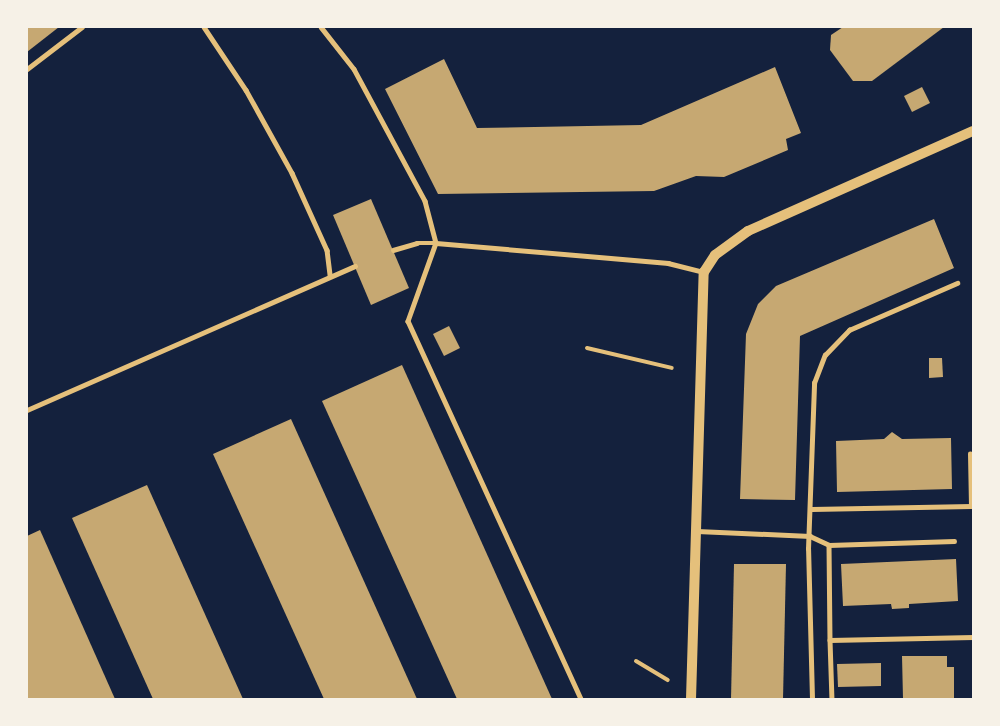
<!DOCTYPE html>
<style>
body{margin:0}
#map{position:relative;width:1000px;height:726px;overflow:hidden;background:#14213d;font-family:Literata,serif}
div>[style]{position:absolute}
[style*='--x']{left:calc(var(--x)*1px);top:calc(var(--y)*1px);width:calc(var(--w)*1px);rotate:calc(var(--a)*1deg)}
.building>*{inset:0;background:#c6a872}
.path>*{height:4px;margin:-2px;padding:0 2px;transform-origin:2px;border-radius:2px;background:#e5c07b}
.service>*{height:4.5px;margin:-2.25px;padding:0 2.25px;transform-origin:2.25px;border-radius:2.25px;background:#e5c07b}
.tertiary>*{height:10px;margin:-5px;padding:0 5px;transform-origin:5px;border-radius:5px;background:#e5c07b}
span{translate:-50% -50%;white-space:nowrap;text-align:center;line-height:1.15;-webkit-text-stroke:4.5px #f6f1e7;paint-order:stroke}
.frame{position:absolute;inset:0;border:28px solid #f6f1e7;pointer-events:none}
</style>
<div id="map">
<div class="building">
<i style="clip-path:polygon(27px 27px,59px 27px,27px 52px)"></i>
<i style="clip-path:polygon(843px 27px,944px 27px,872px 81px,853px 81px,830px 50px,831px 35px)"></i>
<i style="clip-path:polygon(444px 59px,477px 128px,641px 125px,775px 67px,801px 133px,786px 139px,788px 150px,724px 177px,696px 176px,654px 191px,438px 194px,385px 89px)"></i>
<i style="clip-path:polygon(922px 87px,930px 103px,912px 112px,904px 96px)"></i>
<i style="clip-path:polygon(371px 199px,409px 288px,371px 305px,333px 215px)"></i>
<i style="clip-path:polygon(934px 219px,954px 268px,800px 336px,795px 500px,740px 499px,746px 334px,758px 304px,776px 286px)"></i>
<i style="clip-path:polygon(449px 326px,460px 348px,444px 356px,433px 334px)"></i>
<i style="clip-path:polygon(929px 358px,942px 358px,943px 377px,929px 378px)"></i>
<i style="clip-path:polygon(402px 365px,552px 699px,457px 699px,322px 401px)"></i>
<i style="clip-path:polygon(291px 419px,417px 699px,324px 699px,213px 454px)"></i>
<i style="clip-path:polygon(892px 432px,902px 439px,951px 438px,952px 489px,837px 492px,836px 441px,884px 439px)"></i>
<i style="clip-path:polygon(147px 485px,243px 699px,153px 699px,72px 518px)"></i>
<i style="clip-path:polygon(40px 530px,115px 699px,27px 699px,27px 536px)"></i>
<i style="clip-path:polygon(956px 559px,958px 601px,909px 604px,909px 608px,892px 609px,891px 604px,843px 606px,841px 564px)"></i>
<i style="clip-path:polygon(734px 564px,786px 564px,783px 699px,731px 699px)"></i>
<i style="clip-path:polygon(902px 656px,947px 656px,947px 667px,954px 667px,954px 699px,903px 699px)"></i>
<i style="clip-path:polygon(881px 663px,881px 686px,838px 687px,837px 664px)"></i>
</div>
<div class="path">
<i style="--x:587;--y:348;--w:87;--a:13.2"></i>
<i style="--x:636;--y:661;--w:37;--a:31"></i>
</div>
<div class="service">
<i style="--x:204;--y:27;--w:76;--a:56.3"></i>
<i style="--x:246;--y:90;--w:95;--a:61"></i>
<i style="--x:292;--y:173;--w:85;--a:65.6"></i>
<i style="--x:327;--y:250;--w:26;--a:83"></i>
<i style="--x:321;--y:27;--w:53;--a:51.8"></i>
<i style="--x:354;--y:69;--w:150;--a:61.7"></i>
<i style="--x:425;--y:201;--w:43;--a:75.3"></i>
<i style="--x:436;--y:243;--w:83;--a:109.7"></i>
<i style="--x:408;--y:321;--w:416;--a:65.4"></i>
<i style="--x:27;--y:69;--w:69;--a:-37.4"></i>
<i style="--x:393;--y:250;--w:25;--a:-16"></i>
<i style="--x:417;--y:243;--w:19;--a:0"></i>
<i style="--x:436;--y:243;--w:233;--a:4.9"></i>
<i style="--x:668;--y:263;--w:37;--a:14"></i>
<i style="--x:27;--y:410;--w:358;--a:-23.7"></i>
<i style="--x:812;--y:509;--w:159;--a:-1.1"></i>
<i style="--x:971;--y:506;--w:52;--a:-91.1"></i>
<i style="--x:697;--y:531;--w:113;--a:2.5"></i>
<i style="--x:810;--y:536;--w:21;--a:25"></i>
<i style="--x:829;--y:545;--w:125;--a:-1.8"></i>
<i style="--x:829;--y:545;--w:95;--a:89.4"></i>
<i style="--x:830;--y:640;--w:143;--a:-1.2"></i>
<i style="--x:830;--y:640;--w:59;--a:88.1"></i>
<i style="--x:812;--y:699;--w:150;--a:-91.5"></i>
<i style="--x:808;--y:549;--w:166;--a:-87.9"></i>
<i style="--x:814;--y:383;--w:30;--a:-69"></i>
<i style="--x:825;--y:355;--w:35;--a:-46"></i>
<i style="--x:849;--y:330;--w:118;--a:-23.5"></i>
</div>
<div class="tertiary">
<i style="--x:691;--y:699;--w:427;--a:-88.3"></i>
<i style="--x:704;--y:272;--w:20;--a:-57"></i>
<i style="--x:715;--y:255;--w:41;--a:-36"></i>
<i style="--x:748;--y:231;--w:246;--a:-24"></i>
</div>
<div class="frame"></div>
</div>
